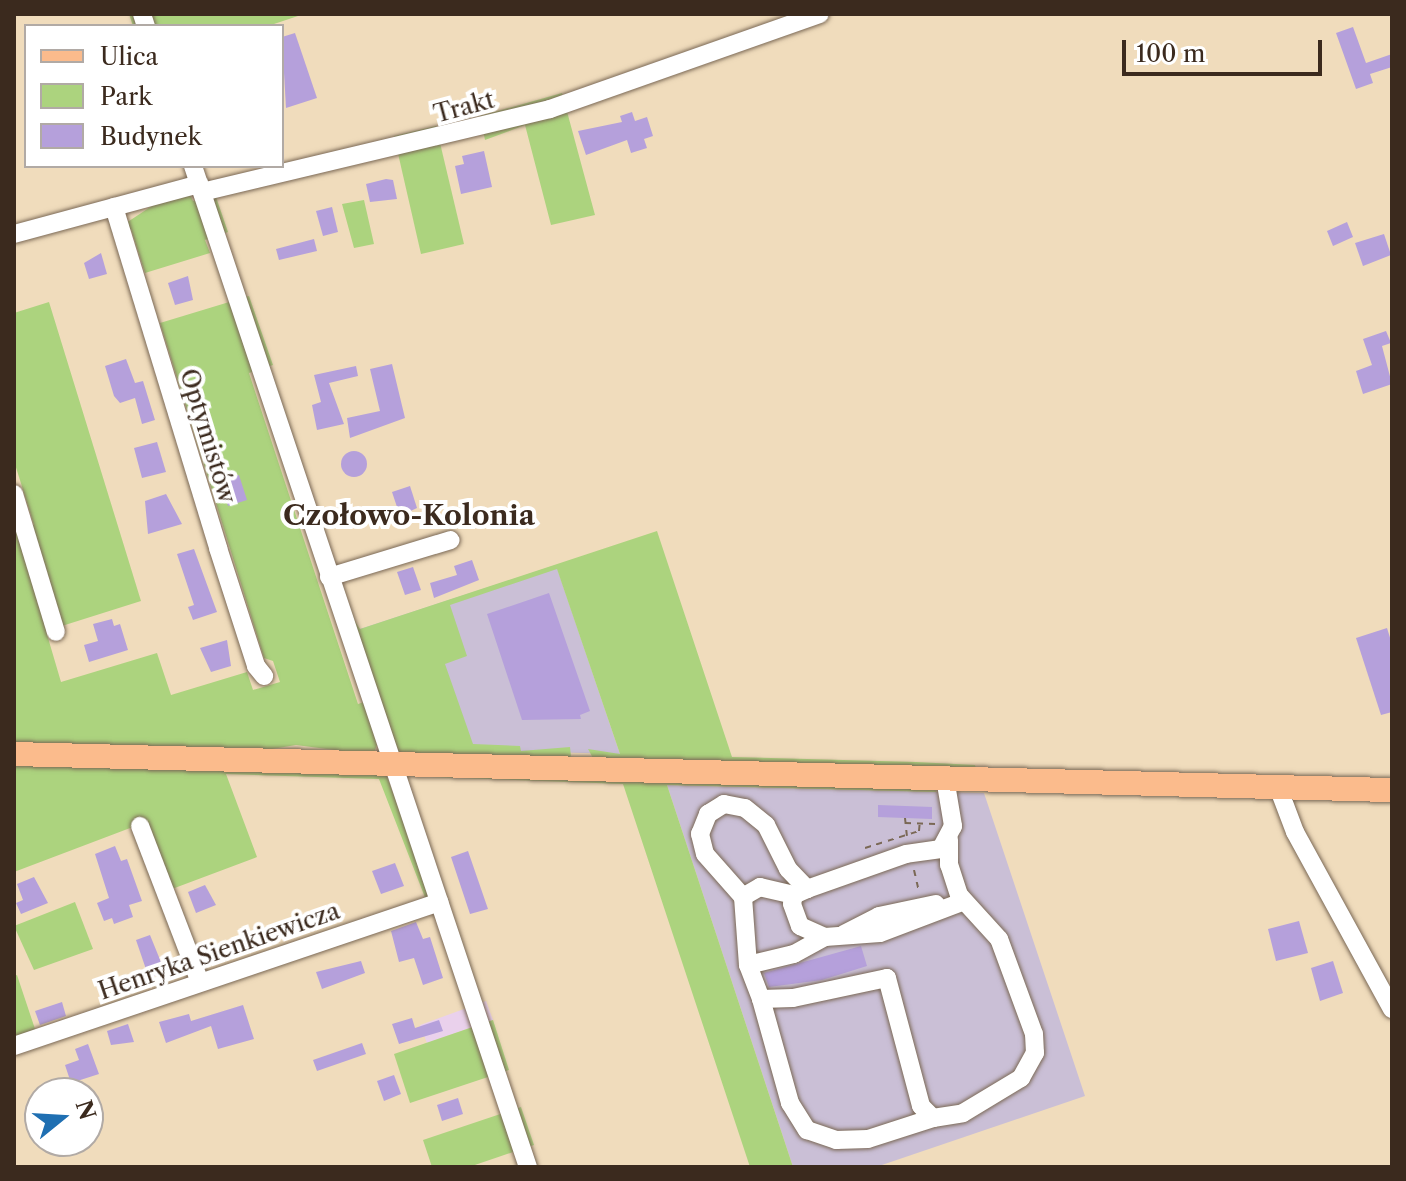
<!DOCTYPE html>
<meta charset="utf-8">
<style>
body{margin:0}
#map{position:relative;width:1406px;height:1181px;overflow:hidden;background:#f0dcbc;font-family:"Libre Caslon Text",serif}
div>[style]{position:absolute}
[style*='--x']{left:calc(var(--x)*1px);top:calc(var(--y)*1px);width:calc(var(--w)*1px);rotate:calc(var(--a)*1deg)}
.built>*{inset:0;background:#ead1ec}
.industrial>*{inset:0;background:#cabfd6}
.green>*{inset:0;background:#acd37e}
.building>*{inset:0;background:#b5a0db}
.round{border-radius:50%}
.path>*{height:2px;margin-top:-1px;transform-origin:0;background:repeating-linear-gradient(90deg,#7a6855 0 6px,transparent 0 12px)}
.roads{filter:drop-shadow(0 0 2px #7a6855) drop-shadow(0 0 2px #7a6855)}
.minor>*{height:18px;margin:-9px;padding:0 9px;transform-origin:9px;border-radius:9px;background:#fff}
.major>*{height:24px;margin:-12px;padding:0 12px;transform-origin:12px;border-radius:12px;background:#fbbb8c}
span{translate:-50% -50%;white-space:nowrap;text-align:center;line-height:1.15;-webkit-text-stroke:8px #fff;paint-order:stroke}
.street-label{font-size:24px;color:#3b2a1e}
.quarter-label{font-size:28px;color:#3b2a1e;font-weight:700}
.frame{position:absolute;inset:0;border:16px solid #3b2a1e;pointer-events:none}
.legend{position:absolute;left:24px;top:24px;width:260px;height:144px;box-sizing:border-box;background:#fff;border:2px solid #b1aaa5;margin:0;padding:10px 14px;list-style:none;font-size:24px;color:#3b2a1e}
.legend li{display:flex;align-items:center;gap:16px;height:40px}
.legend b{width:40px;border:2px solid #b1aaa5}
.north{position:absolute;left:24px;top:1077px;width:80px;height:80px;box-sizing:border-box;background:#fff;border:2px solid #b1aaa5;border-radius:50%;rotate:72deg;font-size:22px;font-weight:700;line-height:32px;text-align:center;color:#3b2a1e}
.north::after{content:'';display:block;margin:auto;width:28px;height:36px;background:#1f6fb2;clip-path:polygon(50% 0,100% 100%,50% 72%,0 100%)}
.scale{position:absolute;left:1122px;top:40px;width:200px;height:36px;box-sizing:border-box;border:4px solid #3b2a1e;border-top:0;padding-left:10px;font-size:24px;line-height:28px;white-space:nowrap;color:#3b2a1e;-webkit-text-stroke:6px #fff;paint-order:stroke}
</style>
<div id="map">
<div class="built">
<i style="clip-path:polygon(486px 1001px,493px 1020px,427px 1043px,420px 1025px)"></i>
</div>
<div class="industrial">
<i style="clip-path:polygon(556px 565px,620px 754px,399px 748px,360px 629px)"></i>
<i style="clip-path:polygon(667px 785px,984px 793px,1085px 1096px,876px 1167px,793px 1167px)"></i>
</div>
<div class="green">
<i style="clip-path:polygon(129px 14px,304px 14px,268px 26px,133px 26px)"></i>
<i style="clip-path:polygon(562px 93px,595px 215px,551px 225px,525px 125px,485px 140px,480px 116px)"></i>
<i style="clip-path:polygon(436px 126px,464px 244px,421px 254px,394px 136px)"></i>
<i style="clip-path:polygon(185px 184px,193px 201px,216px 197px,228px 232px,205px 240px,210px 253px,145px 273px,131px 229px,111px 233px)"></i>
<i style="clip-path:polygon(364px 200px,374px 244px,354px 248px,342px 204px)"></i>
<i style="clip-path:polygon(249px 296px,273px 365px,249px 373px,358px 704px,364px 702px,377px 745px,373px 755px,296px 745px,248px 753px,14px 748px,14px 531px,34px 525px,14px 461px,14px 313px,49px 302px,141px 601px,46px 631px,61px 682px,157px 653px,171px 695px,247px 672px,253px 690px,280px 682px,273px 661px,264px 658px,160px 323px)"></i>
<i style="clip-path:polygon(657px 531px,732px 757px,916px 762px,975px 765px,977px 772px,594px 760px,588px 749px,620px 754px,557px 569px,450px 605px,467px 656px,445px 664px,473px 744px,520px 746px,521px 751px,570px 747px,571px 756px,566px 760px,397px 755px,351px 615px,360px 629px)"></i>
<i style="clip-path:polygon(14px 760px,386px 774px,431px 895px,426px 900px,379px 779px,226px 774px,257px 857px,172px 889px,146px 822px,14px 872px)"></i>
<i style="clip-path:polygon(404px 776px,935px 787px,936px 792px,667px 785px,793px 1167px,750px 1167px,623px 784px)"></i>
<i style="clip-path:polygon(75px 902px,93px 949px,34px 970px,14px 926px)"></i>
<i style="clip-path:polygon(17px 975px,36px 1032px,14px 1040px,14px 976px)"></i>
<i style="clip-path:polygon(493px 1020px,509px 1070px,410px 1103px,394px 1054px)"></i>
<i style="clip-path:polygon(521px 1107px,534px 1145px,469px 1167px,432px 1167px,423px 1140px)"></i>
</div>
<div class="building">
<i style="clip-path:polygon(1353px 27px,1366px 63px,1392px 54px,1392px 67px,1370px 74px,1373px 83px,1356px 89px,1336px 33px)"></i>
<i style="clip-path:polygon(295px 33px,317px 98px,286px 108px,282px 37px)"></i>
<i style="clip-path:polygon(632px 112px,635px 121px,647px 117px,653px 136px,644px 139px,647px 148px,631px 153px,627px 140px,586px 155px,578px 131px,622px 122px,620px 116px)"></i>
<i style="clip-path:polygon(484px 151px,492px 187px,461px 194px,455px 166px,464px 164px,462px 156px)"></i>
<i style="clip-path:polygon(386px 179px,393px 180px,397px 199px,370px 202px,366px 184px)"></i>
<i style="clip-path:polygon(332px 207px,338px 232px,323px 236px,316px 211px)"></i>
<i style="clip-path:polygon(1347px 222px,1353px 237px,1333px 246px,1327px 231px)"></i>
<i style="clip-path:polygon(1384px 234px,1391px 255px,1363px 266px,1355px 243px)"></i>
<i style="clip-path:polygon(314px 239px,317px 251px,279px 260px,276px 249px)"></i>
<i style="clip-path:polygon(101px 253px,107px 274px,89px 279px,84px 263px)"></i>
<i style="clip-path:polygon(188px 276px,193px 300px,175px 305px,168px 283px)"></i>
<i style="clip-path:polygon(1386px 331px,1391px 343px,1382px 346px,1392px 384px,1363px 394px,1356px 371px,1372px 365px,1363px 339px)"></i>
<i style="clip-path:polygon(126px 359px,135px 383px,143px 381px,155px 420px,142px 424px,135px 398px,120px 403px,114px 396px,105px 366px)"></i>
<i style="clip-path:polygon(392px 364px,405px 418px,350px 438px,347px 418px,380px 411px,370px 369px)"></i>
<i style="clip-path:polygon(356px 366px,358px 376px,329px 383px,344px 424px,317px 430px,312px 405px,321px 402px,314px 375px)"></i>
<i style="clip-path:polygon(157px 442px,166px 472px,142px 478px,134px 448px)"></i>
<i class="round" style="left:341px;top:451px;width:26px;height:26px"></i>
<i style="clip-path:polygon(239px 475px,247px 500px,228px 506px,220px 481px)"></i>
<i style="clip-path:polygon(410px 486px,417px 508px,400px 516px,392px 492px)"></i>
<i style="clip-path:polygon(166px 494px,182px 524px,148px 534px,145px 501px)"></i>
<i style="clip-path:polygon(194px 549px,217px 612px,193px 620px,188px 607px,194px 605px,177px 554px)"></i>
<i style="clip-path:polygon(472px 560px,479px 580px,434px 598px,430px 583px,457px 575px,454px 566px)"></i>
<i style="clip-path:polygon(413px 567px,421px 590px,405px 595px,397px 572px)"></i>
<i style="clip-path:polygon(549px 593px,590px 711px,580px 715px,581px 719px,522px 720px,487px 614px)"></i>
<i style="clip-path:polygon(112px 619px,114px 626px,120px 624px,128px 650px,89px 662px,84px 645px,98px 641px,93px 624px)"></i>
<i style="clip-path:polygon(1387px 628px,1392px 644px,1392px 712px,1381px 715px,1356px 638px)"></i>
<i style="clip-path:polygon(227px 640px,231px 666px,211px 672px,200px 648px)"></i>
<i style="clip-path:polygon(878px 805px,932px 807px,932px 819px,878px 817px)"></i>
<i style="clip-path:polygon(115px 846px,121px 861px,127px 859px,142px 901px,129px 905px,133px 917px,114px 924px,112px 918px,104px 921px,97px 903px,109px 898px,95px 854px)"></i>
<i style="clip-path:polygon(468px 851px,488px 909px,470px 914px,451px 857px)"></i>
<i style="clip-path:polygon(395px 863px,404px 886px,381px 894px,372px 871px)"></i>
<i style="clip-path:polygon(34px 877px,48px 903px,21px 914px,16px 903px,23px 900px,17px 884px)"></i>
<i style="clip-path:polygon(205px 885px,216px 905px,196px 913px,188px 892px)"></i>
<i style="clip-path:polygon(1299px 921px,1308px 953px,1276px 961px,1268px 929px)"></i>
<i style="clip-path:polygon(416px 922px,423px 939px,430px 937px,443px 978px,423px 985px,414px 958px,399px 962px,391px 931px)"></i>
<i style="clip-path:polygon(150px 935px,165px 972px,149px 978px,136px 940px)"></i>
<i style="clip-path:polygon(861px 946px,867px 966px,822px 980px,769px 987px,764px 973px)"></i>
<i style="clip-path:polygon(361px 961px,365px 973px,322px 989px,316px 972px)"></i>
<i style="clip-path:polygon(1333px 961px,1343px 993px,1320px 1001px,1311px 968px)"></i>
<i style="clip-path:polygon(62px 1002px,66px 1016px,40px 1025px,35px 1011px)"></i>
<i style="clip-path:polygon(243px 1005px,254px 1039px,218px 1049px,211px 1026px,166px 1043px,159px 1022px,189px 1014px,191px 1021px)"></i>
<i style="clip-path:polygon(412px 1018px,415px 1028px,439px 1020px,443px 1031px,399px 1044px,392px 1024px)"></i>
<i style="clip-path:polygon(128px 1024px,134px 1042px,111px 1045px,107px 1031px)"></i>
<i style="clip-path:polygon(362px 1043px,366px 1054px,317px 1071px,313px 1060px)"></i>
<i style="clip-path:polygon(88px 1044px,99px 1074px,71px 1083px,65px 1065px,79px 1060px,75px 1049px)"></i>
<i style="clip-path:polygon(394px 1075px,401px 1094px,384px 1101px,377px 1081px)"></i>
<i style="clip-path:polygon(458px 1098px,463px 1114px,442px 1121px,437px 1105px)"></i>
</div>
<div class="path">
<i style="--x:905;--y:818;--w:18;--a:84"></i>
<i style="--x:905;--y:823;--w:31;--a:2"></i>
<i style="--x:865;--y:848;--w:57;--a:-17.5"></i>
<i style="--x:919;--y:831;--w:12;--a:-85"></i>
<i style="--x:914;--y:870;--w:22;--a:77"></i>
</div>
<div class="roads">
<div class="minor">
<i style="--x:142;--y:14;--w:13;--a:72"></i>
<i style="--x:193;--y:166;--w:1056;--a:71.5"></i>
<i style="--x:202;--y:192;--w:358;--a:-13.4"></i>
<i style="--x:550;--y:109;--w:286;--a:-19.4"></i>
<i style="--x:114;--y:207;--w:357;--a:73"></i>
<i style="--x:218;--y:548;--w:124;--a:72.1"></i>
<i style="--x:256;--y:666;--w:13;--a:51"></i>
<i style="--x:14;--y:234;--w:192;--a:-15.1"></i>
<i style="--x:14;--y:494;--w:144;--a:73.1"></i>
<i style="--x:329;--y:577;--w:127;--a:-16.9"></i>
<i style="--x:945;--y:778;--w:49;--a:80.5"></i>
<i style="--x:953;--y:826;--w:26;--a:118"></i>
<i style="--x:941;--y:849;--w:35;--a:172"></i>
<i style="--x:906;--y:854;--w:105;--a:160.5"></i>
<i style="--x:807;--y:889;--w:14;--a:155"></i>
<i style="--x:794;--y:895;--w:9;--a:103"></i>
<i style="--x:792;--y:904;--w:23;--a:70"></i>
<i style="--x:800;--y:926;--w:27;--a:24"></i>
<i style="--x:825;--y:937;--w:55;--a:-4.2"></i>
<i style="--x:880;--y:933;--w:88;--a:-20.7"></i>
<i style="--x:1278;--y:787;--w:48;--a:69.3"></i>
<i style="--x:1295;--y:832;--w:202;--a:61.3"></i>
<i style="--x:140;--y:826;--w:167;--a:69"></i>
<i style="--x:794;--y:895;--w:35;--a:-167"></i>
<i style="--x:760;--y:887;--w:20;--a:150"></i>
<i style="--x:743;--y:897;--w:68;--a:85.8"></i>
<i style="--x:748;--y:965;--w:36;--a:69"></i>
<i style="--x:761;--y:999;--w:32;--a:-2"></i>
<i style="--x:793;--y:998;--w:96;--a:-12"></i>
<i style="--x:887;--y:978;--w:132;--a:75.1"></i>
<i style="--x:921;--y:1106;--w:17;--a:45"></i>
<i style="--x:933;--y:1118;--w:30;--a:-9"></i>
<i style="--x:963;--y:1113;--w:68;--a:-31.1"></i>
<i style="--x:1021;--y:1078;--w:29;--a:-61"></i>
<i style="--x:1035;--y:1053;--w:19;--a:-93"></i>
<i style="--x:1034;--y:1034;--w:101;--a:-110.2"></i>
<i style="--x:999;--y:939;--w:59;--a:-132.3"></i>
<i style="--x:959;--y:895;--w:32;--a:-108"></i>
<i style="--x:949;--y:865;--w:25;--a:-90"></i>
<i style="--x:743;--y:897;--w:57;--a:-131.5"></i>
<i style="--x:705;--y:854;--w:21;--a:-104"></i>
<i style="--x:700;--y:834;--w:22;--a:-68"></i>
<i style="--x:708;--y:814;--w:19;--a:-32"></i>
<i style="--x:724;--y:804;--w:21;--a:11"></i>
<i style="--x:745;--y:808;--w:27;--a:39"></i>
<i style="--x:766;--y:825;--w:49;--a:63.4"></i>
<i style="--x:788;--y:869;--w:28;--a:46"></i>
<i style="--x:844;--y:934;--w:39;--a:-27"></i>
<i style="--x:879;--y:916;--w:58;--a:-11.9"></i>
<i style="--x:748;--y:965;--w:47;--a:-13.4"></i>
<i style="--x:794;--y:954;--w:35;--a:-29"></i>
<i style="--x:761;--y:999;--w:108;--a:74.4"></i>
<i style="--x:790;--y:1103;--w:32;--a:58"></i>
<i style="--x:807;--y:1130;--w:31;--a:19"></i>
<i style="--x:836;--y:1140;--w:32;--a:-2"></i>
<i style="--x:868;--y:1139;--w:68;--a:-17.9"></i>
<i style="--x:14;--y:1046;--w:449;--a:-18.7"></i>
</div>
<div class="major">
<i style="--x:14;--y:754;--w:1378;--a:1.5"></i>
</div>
</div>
<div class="street-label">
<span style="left:464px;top:107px;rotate:-15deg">Trakt</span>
<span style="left:208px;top:436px;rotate:73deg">Optymistów</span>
<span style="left:219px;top:951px;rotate:-19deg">Henryka Sienkiewicza</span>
</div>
<div class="quarter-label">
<span style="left:409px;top:515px">Czołowo-Kolonia</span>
</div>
<div class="frame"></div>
<ul class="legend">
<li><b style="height:10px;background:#fbbb8c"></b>Ulica</li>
<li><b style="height:22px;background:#acd37e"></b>Park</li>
<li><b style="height:22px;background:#b5a0db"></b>Budynek</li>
</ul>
<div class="north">N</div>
<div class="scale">100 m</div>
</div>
